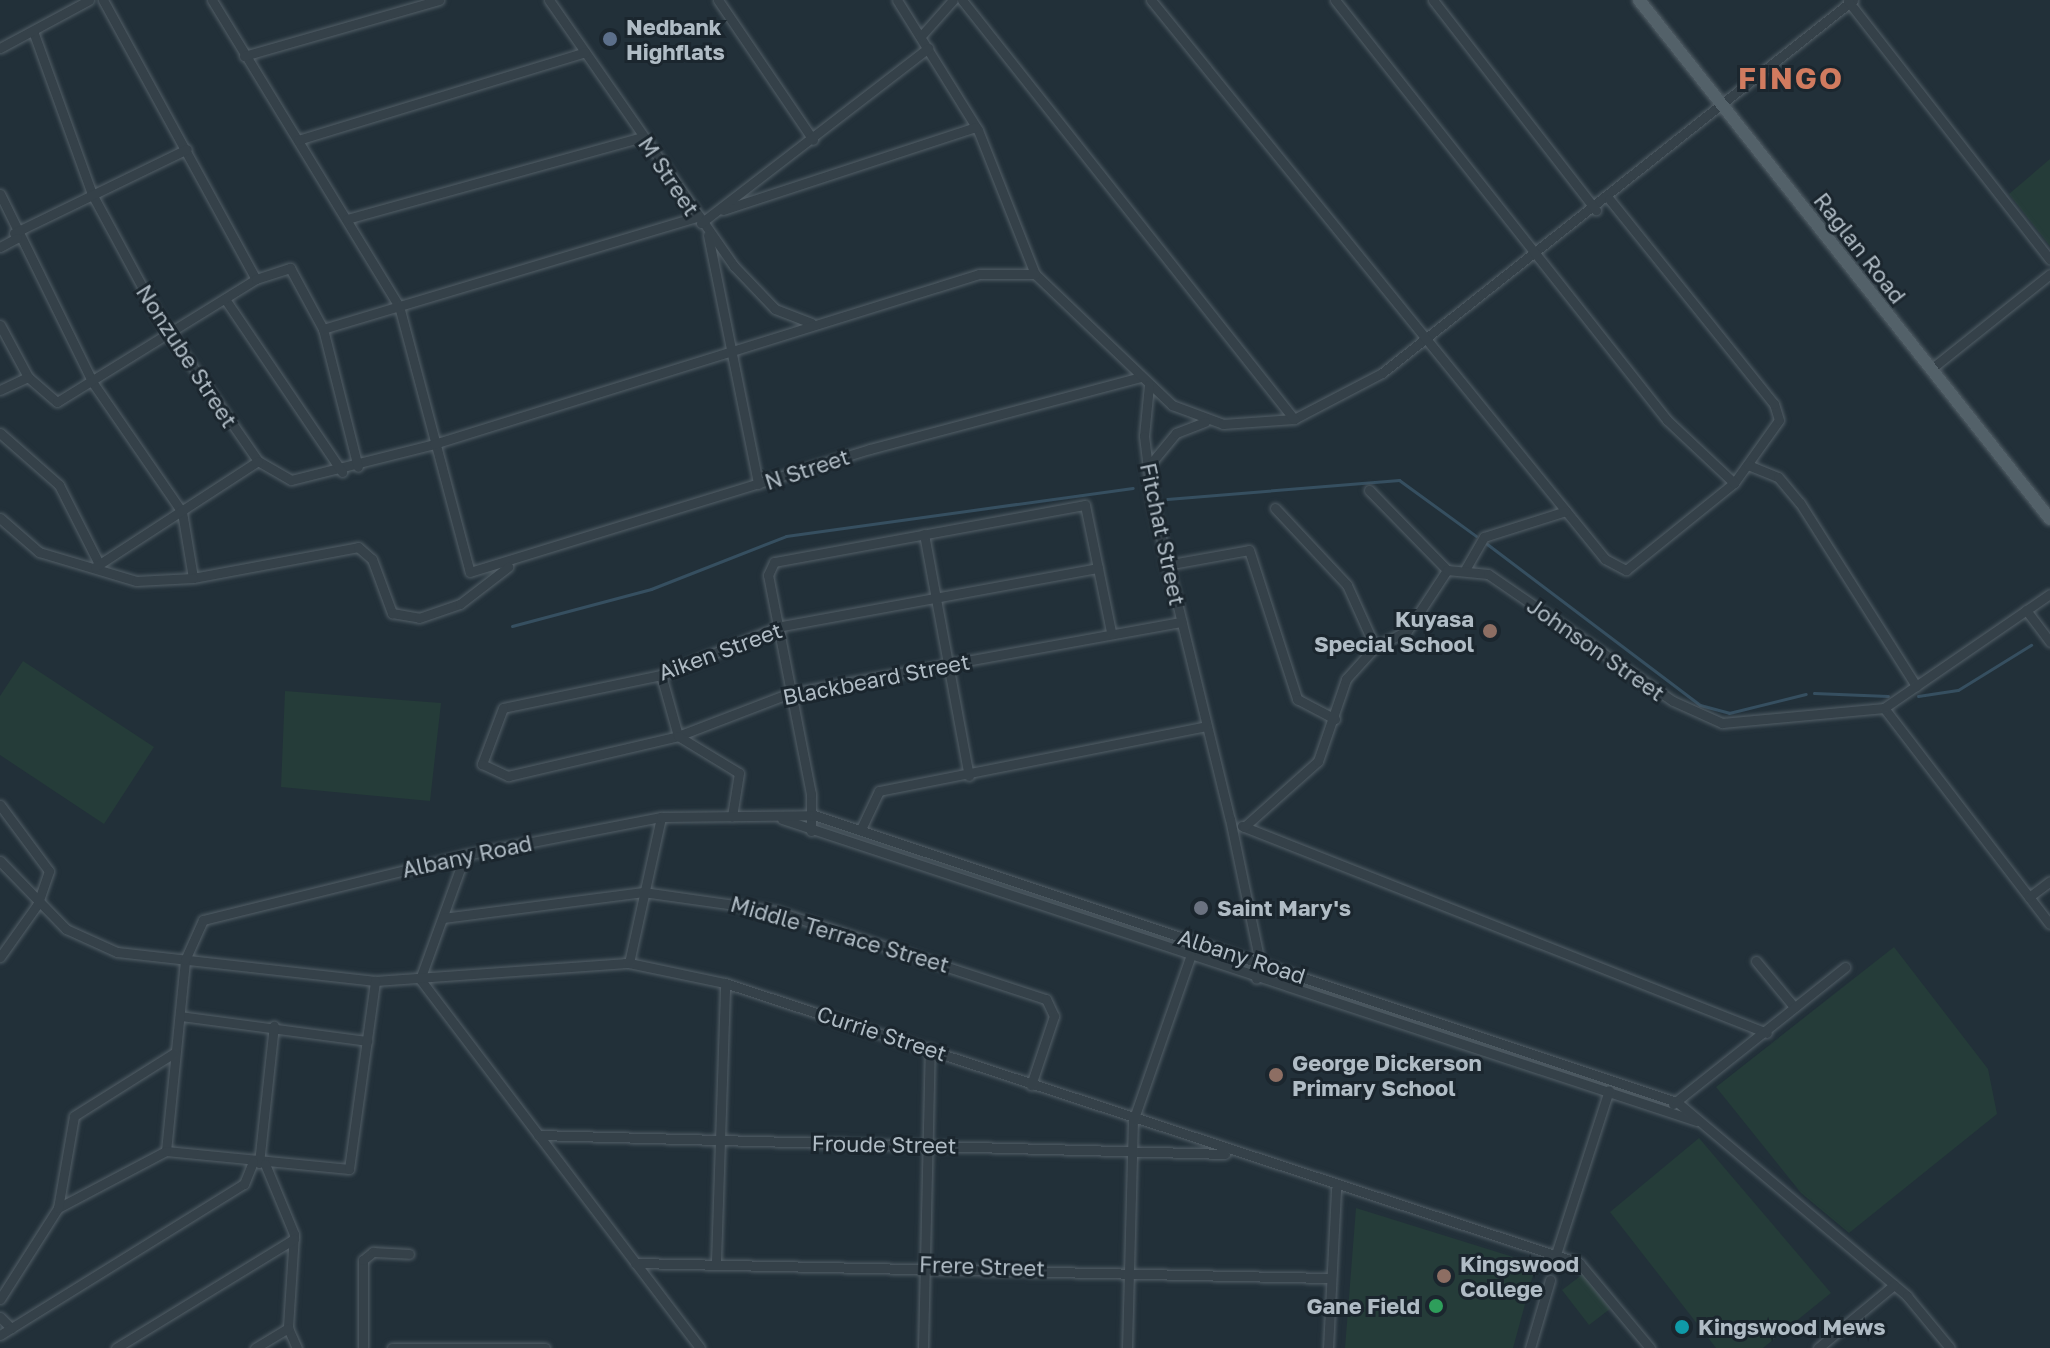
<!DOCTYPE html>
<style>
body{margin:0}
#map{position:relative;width:2050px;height:1348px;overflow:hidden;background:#223039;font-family:"Golos Text",sans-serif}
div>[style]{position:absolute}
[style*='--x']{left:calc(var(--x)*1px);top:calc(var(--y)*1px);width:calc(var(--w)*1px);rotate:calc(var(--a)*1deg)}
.green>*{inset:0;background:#253c39}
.stream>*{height:3px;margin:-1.5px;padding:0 1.5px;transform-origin:1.5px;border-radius:1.5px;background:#364f60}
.roads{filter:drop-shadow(0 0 2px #535f67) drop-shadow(0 0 2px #535f67)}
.minor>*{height:9px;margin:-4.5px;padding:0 4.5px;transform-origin:4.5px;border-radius:4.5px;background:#354149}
.major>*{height:12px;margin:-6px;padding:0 6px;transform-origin:6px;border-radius:6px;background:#536169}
.dots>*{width:22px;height:22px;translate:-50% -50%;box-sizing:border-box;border:4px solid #1b262e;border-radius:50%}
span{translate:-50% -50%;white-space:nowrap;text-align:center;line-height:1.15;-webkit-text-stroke:6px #1b262e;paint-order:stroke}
.poi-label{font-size:22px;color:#b0bcc5;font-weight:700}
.left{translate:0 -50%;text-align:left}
.right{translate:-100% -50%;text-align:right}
.street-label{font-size:22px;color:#b0bcc5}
.district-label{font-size:30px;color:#d17b5f;font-weight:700;letter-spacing:2px}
</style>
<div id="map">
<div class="green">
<i style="clip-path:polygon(2050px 159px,2050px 246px,2009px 194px)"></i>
<i style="clip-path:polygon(23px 661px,154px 747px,104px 824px,0 755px,0 696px)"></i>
<i style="clip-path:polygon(285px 691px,441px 703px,430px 801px,281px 787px)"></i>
<i style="clip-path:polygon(1894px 947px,1988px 1069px,1997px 1114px,1849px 1233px,1801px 1193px,1716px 1087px)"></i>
<i style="clip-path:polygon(1699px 1138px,1831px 1293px,1763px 1348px,1716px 1348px,1610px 1212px)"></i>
<i style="clip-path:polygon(1356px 1208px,1536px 1264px,1513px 1348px,1345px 1348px)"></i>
<i style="clip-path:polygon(1583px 1274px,1610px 1309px,1589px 1325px,1562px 1290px)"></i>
</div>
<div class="stream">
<i style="--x:1167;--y:499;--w:233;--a:-4.7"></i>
<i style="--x:1399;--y:480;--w:95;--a:36"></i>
<i style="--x:1487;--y:544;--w:267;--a:37.1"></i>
<i style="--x:1700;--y:705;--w:30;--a:15"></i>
<i style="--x:1729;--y:713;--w:79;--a:-13.9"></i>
<i style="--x:512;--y:626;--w:144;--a:-14.9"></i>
<i style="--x:651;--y:589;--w:145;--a:-21.4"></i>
<i style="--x:786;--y:536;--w:350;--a:-7.9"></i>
<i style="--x:1814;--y:693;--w:74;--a:2.3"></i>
<i style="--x:1918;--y:696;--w:40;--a:-8.5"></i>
<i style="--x:1958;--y:690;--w:86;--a:-31.7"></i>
</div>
<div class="roads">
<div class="minor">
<i style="--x:103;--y:0;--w:318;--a:61.3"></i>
<i style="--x:212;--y:0;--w:359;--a:58.6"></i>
<i style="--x:399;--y:306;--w:275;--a:75.1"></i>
<i style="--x:470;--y:572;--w:418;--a:-17.1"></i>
<i style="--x:870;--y:449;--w:280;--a:-14.9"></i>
<i style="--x:549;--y:0;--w:324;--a:55.2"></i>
<i style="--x:734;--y:266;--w:59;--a:46.4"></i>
<i style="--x:775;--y:309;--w:39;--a:21"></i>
<i style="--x:718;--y:0;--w:169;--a:55.8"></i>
<i style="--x:897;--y:0;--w:153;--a:58.1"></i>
<i style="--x:978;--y:130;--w:155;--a:68.4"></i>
<i style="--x:1035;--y:274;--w:190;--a:43.7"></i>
<i style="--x:1172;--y:405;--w:54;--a:20.4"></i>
<i style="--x:1223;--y:424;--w:71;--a:-4"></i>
<i style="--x:1294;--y:419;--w:99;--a:-27.6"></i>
<i style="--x:1382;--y:373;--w:601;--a:-38.38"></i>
<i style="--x:962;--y:0;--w:535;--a:51.61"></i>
<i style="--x:1151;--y:0;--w:720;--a:50.92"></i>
<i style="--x:1605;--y:559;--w:24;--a:28"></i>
<i style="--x:1626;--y:570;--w:139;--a:-38.9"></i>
<i style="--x:1734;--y:483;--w:77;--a:-54.5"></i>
<i style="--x:1779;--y:420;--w:17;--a:-107"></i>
<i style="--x:1774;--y:404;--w:263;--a:-128.8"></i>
<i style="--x:1335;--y:0;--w:535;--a:51.67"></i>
<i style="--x:1667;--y:420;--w:92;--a:43.2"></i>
<i style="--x:1433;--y:0;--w:266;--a:52.2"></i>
<i style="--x:1848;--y:1;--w:328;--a:52"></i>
<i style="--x:33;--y:31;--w:173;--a:70.1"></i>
<i style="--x:92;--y:194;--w:141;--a:61.6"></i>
<i style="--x:159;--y:318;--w:174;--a:55.3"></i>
<i style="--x:258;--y:461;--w:38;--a:30"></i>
<i style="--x:291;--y:480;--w:147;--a:-14.1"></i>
<i style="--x:434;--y:444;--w:571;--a:-17.32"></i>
<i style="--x:979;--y:274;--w:56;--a:0"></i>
<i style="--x:921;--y:36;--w:48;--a:-48.4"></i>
<i style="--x:0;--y:48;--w:101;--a:-28.3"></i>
<i style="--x:244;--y:56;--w:203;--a:-16"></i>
<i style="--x:298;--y:140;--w:300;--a:-17"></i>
<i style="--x:0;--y:194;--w:211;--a:63.8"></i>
<i style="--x:93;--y:383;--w:157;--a:55.4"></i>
<i style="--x:182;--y:512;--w:67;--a:80.5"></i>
<i style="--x:193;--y:578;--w:168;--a:-10.6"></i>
<i style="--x:358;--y:547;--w:18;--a:41"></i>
<i style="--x:372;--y:559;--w:58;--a:69.7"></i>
<i style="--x:392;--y:613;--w:27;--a:10"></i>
<i style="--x:419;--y:618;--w:43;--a:-18.9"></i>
<i style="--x:460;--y:604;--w:61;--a:-37.6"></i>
<i style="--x:723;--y:210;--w:266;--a:-18.2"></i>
<i style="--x:347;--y:219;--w:307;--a:-15.5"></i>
<i style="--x:701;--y:223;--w:287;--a:-37.6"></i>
<i style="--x:14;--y:233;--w:192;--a:-25.9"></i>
<i style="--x:708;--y:235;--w:254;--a:78.6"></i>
<i style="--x:0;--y:247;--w:19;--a:-28"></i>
<i style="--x:225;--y:299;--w:209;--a:55.9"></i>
<i style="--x:0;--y:325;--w:59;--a:61.7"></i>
<i style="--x:28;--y:377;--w:38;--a:41"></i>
<i style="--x:57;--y:402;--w:234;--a:-31.7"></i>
<i style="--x:256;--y:279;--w:36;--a:-18"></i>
<i style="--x:290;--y:268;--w:69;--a:61.6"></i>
<i style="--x:323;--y:329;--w:142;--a:75.8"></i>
<i style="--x:323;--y:329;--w:390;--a:-16.7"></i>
<i style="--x:1931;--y:369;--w:152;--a:-38.6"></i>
<i style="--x:1149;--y:385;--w:51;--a:95.6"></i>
<i style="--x:1144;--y:436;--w:64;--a:82.9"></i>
<i style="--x:1152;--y:500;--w:328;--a:76.3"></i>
<i style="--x:1230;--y:819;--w:146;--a:78.2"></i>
<i style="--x:1260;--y:962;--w:17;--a:103"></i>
<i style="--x:0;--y:390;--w:31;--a:-25"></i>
<i style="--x:0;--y:433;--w:79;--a:41.4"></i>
<i style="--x:59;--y:485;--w:89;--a:63.1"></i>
<i style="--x:1748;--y:465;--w:32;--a:22"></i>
<i style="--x:1778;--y:477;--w:34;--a:50"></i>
<i style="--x:1800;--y:503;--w:217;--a:57.6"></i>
<i style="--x:1147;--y:468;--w:45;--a:-50.4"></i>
<i style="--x:1176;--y:433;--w:31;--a:-21"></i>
<i style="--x:1369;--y:490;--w:112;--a:45.7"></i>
<i style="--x:1275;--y:508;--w:105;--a:46.9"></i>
<i style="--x:1347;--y:585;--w:68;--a:65.7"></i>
<i style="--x:0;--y:518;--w:52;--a:41.1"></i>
<i style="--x:39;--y:552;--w:101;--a:16.6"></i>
<i style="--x:136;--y:581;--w:57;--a:-3"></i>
<i style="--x:924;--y:534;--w:246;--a:79.5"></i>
<i style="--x:1166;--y:565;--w:84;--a:-10.2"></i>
<i style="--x:1249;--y:550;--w:157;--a:72.1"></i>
<i style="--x:1297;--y:699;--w:43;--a:27.8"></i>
<i style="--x:95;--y:567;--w:194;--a:-33"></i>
<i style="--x:1098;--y:568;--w:325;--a:169.6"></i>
<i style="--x:778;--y:627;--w:126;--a:157.7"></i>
<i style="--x:661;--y:675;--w:161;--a:168.2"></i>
<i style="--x:503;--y:708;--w:60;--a:110.6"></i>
<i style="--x:482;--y:764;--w:29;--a:25"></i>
<i style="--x:508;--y:776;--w:175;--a:-13.2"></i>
<i style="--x:678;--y:736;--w:120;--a:-21"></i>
<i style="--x:790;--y:693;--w:398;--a:-10.3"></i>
<i style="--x:1466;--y:568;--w:36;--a:-60"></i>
<i style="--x:1484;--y:537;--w:86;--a:-17.6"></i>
<i style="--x:2026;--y:610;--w:40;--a:53"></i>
<i style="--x:661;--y:675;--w:63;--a:74.4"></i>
<i style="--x:678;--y:736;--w:71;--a:31.2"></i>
<i style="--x:739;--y:773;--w:44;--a:99.2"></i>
<i style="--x:1884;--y:708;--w:272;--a:52.5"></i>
<i style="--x:0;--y:805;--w:82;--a:53.4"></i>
<i style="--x:49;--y:871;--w:36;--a:109"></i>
<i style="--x:37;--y:905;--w:64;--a:125.4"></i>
<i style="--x:782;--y:819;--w:963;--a:18.28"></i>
<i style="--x:1242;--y:826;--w:564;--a:21.52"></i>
<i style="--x:1244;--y:827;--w:99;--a:-41.7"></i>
<i style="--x:1318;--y:761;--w:87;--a:-71.1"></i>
<i style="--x:1346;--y:679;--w:43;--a:-47.8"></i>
<i style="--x:1375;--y:647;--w:36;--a:-27"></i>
<i style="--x:1407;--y:631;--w:73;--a:-56.7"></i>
<i style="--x:1447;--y:570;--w:41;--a:5.6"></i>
<i style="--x:1488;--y:574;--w:224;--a:34.5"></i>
<i style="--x:1673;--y:701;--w:54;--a:24.2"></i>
<i style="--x:1722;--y:723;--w:163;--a:-5.3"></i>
<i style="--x:1884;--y:708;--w:201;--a:-34.5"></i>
<i style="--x:861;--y:829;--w:42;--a:-64.7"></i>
<i style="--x:879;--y:791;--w:333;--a:-11.2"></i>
<i style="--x:811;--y:831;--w:37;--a:-90"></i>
<i style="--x:811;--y:794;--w:223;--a:-101.1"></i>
<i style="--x:768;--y:575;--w:14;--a:-65"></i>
<i style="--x:774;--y:562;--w:316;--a:-10.4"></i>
<i style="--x:1085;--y:505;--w:130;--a:78.4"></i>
<i style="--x:465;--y:855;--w:132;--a:109.9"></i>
<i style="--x:420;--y:979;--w:463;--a:52.8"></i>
<i style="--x:0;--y:861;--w:95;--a:45.9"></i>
<i style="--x:66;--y:929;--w:56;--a:24.3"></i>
<i style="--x:117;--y:952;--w:260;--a:6.4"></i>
<i style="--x:375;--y:981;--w:255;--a:-4.1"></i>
<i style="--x:629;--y:963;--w:98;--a:11.8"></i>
<i style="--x:725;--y:983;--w:899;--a:18.15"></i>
<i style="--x:1579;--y:1263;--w:111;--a:50.1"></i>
<i style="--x:2029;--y:897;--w:26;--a:-37"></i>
<i style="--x:443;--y:918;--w:202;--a:-7.4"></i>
<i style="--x:643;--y:892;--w:134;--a:8.1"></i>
<i style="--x:776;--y:911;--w:284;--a:18.1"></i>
<i style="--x:1046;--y:999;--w:19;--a:65"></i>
<i style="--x:1054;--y:1016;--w:73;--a:108.4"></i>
<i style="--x:1756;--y:961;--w:60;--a:50.4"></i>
<i style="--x:629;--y:963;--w:149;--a:-77.6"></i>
<i style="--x:180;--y:1016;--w:189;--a:7.6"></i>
<i style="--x:1673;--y:1104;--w:220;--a:-38.5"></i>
<i style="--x:538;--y:1135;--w:687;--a:1.58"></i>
<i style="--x:166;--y:1151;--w:192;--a:-84.3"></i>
<i style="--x:185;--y:960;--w:44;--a:-65.8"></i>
<i style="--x:203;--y:920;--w:270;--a:-13.9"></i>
<i style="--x:465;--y:855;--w:200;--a:-11"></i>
<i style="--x:661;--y:817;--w:153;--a:-0.7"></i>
<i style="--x:814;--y:815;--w:909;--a:18.4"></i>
<i style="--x:1677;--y:1102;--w:301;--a:40.1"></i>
<i style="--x:1907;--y:1296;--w:67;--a:50.4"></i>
<i style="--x:166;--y:1151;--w:184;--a:5.6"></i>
<i style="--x:349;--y:1169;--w:190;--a:-82.1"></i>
<i style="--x:259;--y:1163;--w:138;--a:-83.8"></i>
<i style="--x:265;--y:1164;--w:76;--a:67.5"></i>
<i style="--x:294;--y:1234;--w:94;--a:93.7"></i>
<i style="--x:288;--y:1328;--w:22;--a:66"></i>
<i style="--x:58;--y:1208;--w:122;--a:-27.8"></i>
<i style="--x:1556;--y:1254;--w:172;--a:-72.1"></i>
<i style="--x:716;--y:1261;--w:278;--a:-88.1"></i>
<i style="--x:635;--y:1263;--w:693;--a:1.24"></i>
<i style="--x:0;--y:1299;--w:108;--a:-57.5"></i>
<i style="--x:58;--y:1208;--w:93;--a:-80.1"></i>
<i style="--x:74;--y:1116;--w:118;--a:-32.2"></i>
<i style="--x:0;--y:1317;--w:16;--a:45"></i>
<i style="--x:0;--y:1335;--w:287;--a:-31.8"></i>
<i style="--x:244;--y:1184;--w:24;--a:-68"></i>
<i style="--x:116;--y:1348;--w:209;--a:-31.5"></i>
<i style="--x:255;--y:1348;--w:39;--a:-31"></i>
<i style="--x:363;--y:1348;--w:88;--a:-90"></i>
<i style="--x:363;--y:1260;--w:13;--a:-39"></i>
<i style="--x:373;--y:1252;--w:36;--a:3"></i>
<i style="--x:392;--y:1348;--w:153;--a:0"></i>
<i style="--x:923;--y:1348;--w:300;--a:-88.7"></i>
<i style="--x:1127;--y:1348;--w:227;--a:-88.5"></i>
<i style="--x:1133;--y:1121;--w:174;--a:-70.8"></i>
<i style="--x:1328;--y:1348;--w:159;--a:-87.1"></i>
<i style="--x:1530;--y:1348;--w:71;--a:-73.6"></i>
<i style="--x:1818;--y:1348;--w:99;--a:-39.7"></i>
</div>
<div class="major">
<i style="--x:1639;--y:0;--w:662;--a:51.62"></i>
</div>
</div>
<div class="dots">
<i style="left:610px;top:39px;background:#5c6f8a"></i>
<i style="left:1490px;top:631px;background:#8d6e63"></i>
<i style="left:1201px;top:908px;background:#6b7280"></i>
<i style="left:1276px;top:1075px;background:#8d6e63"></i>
<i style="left:1444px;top:1276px;background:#8d6e63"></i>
<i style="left:1436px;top:1306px;background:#2e9e5b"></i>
<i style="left:1682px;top:1327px;background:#0f9aa8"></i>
</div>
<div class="poi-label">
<span class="left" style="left:626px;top:39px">Nedbank<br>Highflats</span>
<span class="right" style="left:1474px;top:631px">Kuyasa<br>Special School</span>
<span class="left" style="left:1217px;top:908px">Saint Mary's</span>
<span class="left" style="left:1292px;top:1075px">George Dickerson<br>Primary School</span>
<span class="left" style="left:1460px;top:1276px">Kingswood<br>College</span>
<span class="right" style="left:1420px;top:1306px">Gane Field</span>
<span class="left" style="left:1698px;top:1327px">Kingswood Mews</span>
</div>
<div class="street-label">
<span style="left:669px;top:176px;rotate:56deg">M Street</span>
<span style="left:1860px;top:248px;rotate:52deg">Raglan Road</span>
<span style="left:187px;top:356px;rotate:57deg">Nonzube Street</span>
<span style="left:807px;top:469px;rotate:-18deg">N Street</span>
<span style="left:1163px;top:534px;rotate:78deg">Fitchat Street</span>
<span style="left:1596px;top:649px;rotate:35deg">Johnson Street</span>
<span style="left:720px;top:651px;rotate:-20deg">Aiken Street</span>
<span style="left:876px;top:679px;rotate:-11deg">Blackbeard Street</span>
<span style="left:467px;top:856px;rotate:-12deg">Albany Road</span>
<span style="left:840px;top:934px;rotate:16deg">Middle Terrace Street</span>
<span style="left:1242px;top:956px;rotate:18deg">Albany Road</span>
<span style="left:882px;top:1033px;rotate:18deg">Currie Street</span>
<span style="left:884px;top:1144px;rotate:1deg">Froude Street</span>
<span style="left:982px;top:1266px;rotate:2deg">Frere Street</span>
</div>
<div class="district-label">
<span style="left:1791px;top:78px">FINGO</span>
</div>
</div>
